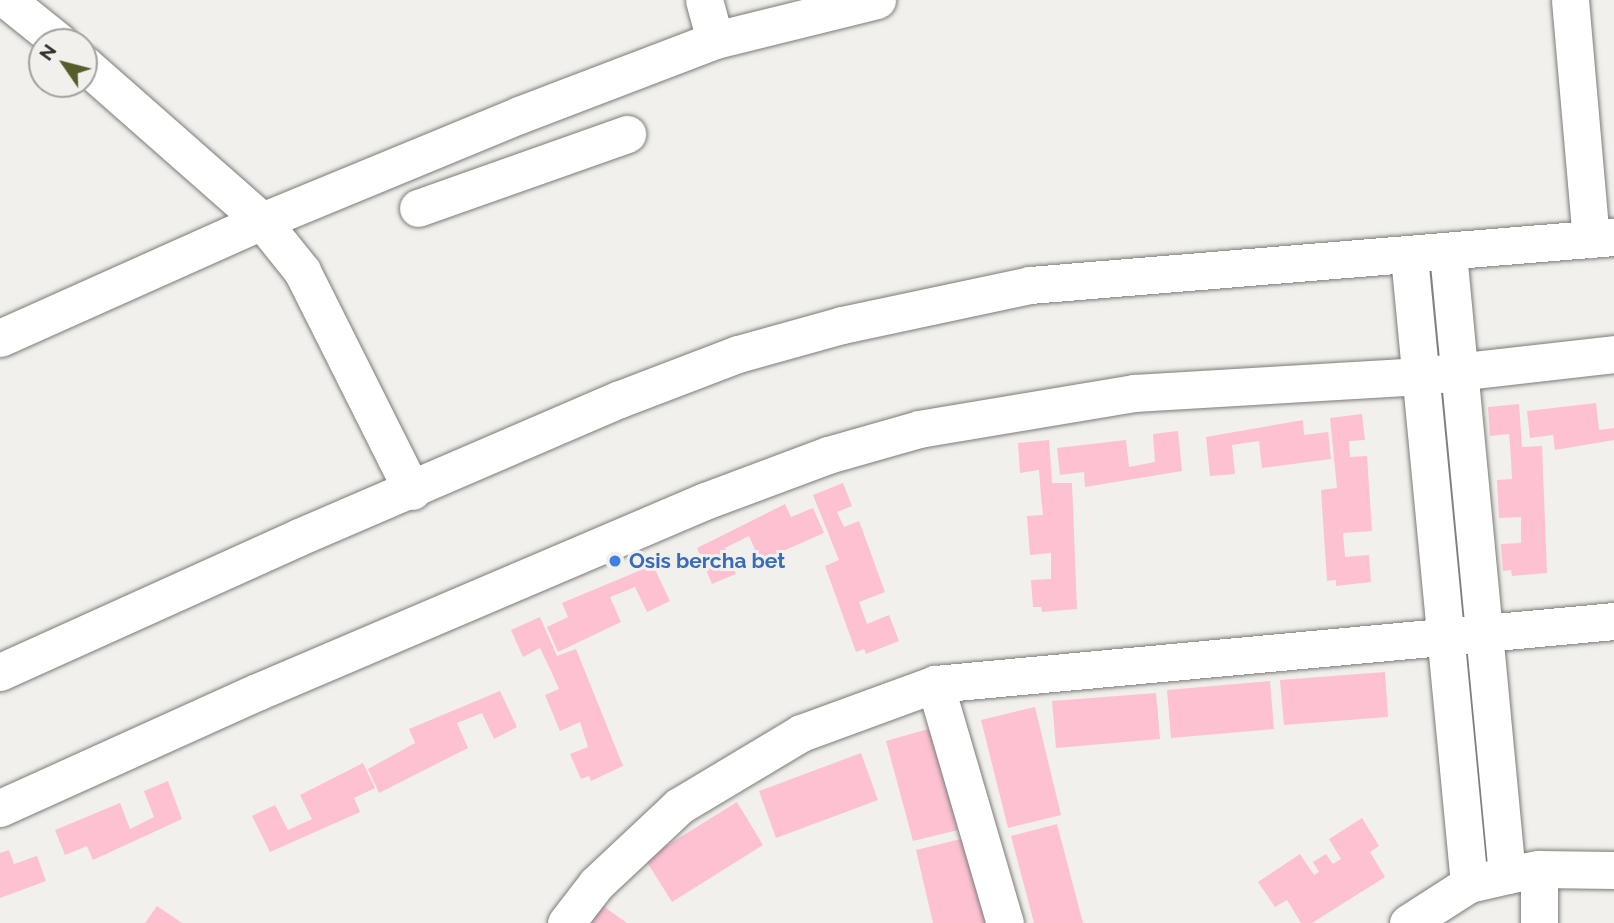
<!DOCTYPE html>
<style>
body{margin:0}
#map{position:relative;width:1614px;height:923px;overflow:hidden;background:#f1f0ec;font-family:Raleway,sans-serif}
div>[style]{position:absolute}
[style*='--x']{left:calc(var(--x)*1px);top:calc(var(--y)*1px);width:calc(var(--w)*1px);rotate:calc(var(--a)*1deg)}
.building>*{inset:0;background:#fdc1d2}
.roads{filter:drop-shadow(0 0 2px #7c7b77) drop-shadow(0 0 2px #7c7b77)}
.minor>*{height:37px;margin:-18.5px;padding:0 18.5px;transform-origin:18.5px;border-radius:18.5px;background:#fff}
.dots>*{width:19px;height:19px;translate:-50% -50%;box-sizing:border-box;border:4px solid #f1f0ec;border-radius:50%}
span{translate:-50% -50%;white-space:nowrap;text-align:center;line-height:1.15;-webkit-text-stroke:6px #f1f0ec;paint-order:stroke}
.shop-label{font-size:21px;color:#366cbe;font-weight:700}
.left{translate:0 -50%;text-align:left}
.north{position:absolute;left:28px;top:28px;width:70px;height:70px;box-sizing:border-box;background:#f1f0ec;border:2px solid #a3a29f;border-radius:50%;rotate:305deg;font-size:19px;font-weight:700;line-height:28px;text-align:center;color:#2e2e2c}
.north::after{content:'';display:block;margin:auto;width:24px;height:32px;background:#565c2a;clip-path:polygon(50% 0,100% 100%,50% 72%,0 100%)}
</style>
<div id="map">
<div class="building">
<i style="clip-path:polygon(1596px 403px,1599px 430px,1614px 428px,1614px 440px,1555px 450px,1553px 435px,1530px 438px,1527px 411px)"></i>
<i style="clip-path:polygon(1519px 404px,1522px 447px,1542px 446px,1547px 573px,1512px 576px,1511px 570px,1503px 571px,1501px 544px,1521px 543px,1521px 517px,1499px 518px,1497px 480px,1512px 479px,1511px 459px,1509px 434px,1490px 436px,1488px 407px)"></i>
<i style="clip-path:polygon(1362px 414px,1365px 440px,1349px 441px,1350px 457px,1367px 456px,1372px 531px,1343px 533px,1345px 557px,1369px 555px,1371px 582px,1336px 586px,1336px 580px,1327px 581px,1321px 490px,1337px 488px,1330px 418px)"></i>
<i style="clip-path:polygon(1303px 420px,1304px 435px,1328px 432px,1331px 459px,1262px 468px,1259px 441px,1232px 445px,1235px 474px,1210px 476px,1206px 437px)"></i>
<i style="clip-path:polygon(1178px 431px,1182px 471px,1085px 487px,1084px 472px,1060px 475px,1057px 448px,1126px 440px,1129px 467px,1155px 462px,1153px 434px)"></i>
<i style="clip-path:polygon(1049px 440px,1052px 483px,1072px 483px,1077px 609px,1042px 612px,1041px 607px,1033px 607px,1031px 580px,1051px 579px,1051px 553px,1030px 555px,1027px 516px,1043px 515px,1041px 496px,1039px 470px,1020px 473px,1018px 443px)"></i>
<i style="clip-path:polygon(843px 483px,852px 506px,837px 512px,844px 527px,859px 521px,885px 592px,859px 602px,867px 624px,889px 615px,899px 641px,866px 654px,864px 649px,856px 652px,825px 566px,839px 560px,813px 495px)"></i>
<i style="clip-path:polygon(785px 504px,791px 517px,813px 508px,824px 533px,760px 561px,749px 536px,725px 548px,736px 574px,712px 584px,697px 548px)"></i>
<i style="clip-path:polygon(653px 565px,670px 601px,647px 612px,635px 587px,610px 597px,621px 622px,558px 652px,547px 627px,568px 617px,562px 603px)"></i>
<i style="clip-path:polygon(540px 617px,557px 656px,576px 649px,623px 766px,591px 781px,589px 776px,581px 779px,570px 754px,588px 747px,580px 722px,560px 731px,545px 695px,559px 689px,551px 671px,540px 648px,523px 657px,511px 630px)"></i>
<i style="clip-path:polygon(1385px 672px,1388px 717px,1284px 725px,1280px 680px)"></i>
<i style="clip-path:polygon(1270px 681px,1274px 729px,1171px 738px,1167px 690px)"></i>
<i style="clip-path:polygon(500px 691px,517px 727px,494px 739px,482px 713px,457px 723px,468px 748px,379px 793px,368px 769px,415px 743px,409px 729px)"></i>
<i style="clip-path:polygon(1156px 693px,1160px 739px,1056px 748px,1052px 701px)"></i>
<i style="clip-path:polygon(1035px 707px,1061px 815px,1008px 828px,981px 720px)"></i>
<i style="clip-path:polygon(932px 728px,958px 830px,913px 841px,886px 741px)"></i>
<i style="clip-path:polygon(861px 753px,878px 800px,776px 838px,759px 791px)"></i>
<i style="clip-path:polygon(363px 763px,375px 788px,354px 798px,360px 812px,270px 852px,252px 816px,275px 805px,288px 830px,312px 819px,300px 795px)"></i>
<i style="clip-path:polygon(168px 781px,182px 819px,93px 860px,87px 846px,65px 855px,55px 830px,120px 803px,130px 829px,154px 817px,144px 791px)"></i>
<i style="clip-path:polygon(737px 802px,763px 845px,672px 902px,645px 859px)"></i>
<i style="clip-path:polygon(1362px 818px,1379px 846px,1370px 852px,1385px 877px,1312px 923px,1301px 923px,1287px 900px,1275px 907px,1258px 882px,1300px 854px,1314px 875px,1319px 872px,1313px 862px,1326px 854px,1333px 864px,1341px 859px,1329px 839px)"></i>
<i style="clip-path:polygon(1057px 824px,1083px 923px,1034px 923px,1011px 836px)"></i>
<i style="clip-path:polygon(969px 837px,989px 923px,933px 923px,916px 850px)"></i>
<i style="clip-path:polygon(9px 850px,14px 864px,37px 856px,46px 881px,0 898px,0 853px)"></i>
<i style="clip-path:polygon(157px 906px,182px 923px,145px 923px)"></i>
<i style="clip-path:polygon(603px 906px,627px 923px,591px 923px)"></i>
</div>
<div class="roads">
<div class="minor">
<i style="--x:7;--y:0;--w:67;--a:38.9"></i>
<i style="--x:704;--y:0;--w:41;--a:74.6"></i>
<i style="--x:1570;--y:0;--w:240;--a:85"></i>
<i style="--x:84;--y:64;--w:237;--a:41.4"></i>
<i style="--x:262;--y:221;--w:64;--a:51.3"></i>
<i style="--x:302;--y:271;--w:246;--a:63.4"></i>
<i style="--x:418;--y:208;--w:222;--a:-19.5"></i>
<i style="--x:1448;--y:253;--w:625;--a:84.58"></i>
<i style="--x:1409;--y:256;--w:631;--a:84.54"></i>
<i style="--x:0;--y:338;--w:287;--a:-24.1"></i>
<i style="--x:262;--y:221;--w:278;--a:-22.4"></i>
<i style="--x:519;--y:115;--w:210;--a:-20.9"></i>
<i style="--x:715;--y:40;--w:167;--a:-13.9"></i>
<i style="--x:0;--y:672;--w:328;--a:-24.3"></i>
<i style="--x:299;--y:537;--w:349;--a:-23.3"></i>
<i style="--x:620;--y:399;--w:126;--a:-20.9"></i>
<i style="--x:738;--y:354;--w:108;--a:-15.6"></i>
<i style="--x:842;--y:325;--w:192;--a:-12"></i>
<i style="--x:1030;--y:285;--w:586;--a:-4.7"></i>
<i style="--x:935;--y:684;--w:249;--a:73.7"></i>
<i style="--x:0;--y:808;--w:282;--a:-24.3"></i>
<i style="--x:257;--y:692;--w:487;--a:-23.1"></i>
<i style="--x:705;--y:501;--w:131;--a:-20.5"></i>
<i style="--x:828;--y:455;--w:95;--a:-15.9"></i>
<i style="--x:919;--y:429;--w:218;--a:-9.5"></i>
<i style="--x:1134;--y:393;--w:288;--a:-3.4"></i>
<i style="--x:1421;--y:376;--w:194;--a:-6.5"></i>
<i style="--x:566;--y:923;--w:49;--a:-52.4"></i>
<i style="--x:596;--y:884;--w:114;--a:-43.2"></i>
<i style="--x:679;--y:806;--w:142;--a:-30.9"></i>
<i style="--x:801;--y:733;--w:143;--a:-20.1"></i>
<i style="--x:935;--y:684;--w:682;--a:-5.3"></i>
<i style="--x:1408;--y:923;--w:72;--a:-32.6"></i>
<i style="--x:1469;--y:884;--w:39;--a:-13"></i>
<i style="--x:1507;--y:875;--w:33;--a:-11"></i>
<i style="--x:1539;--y:869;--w:75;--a:0.8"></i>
<i style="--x:1539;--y:923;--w:54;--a:-90"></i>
</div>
</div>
<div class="dots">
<i style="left:615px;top:561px;background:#3f7fe0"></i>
</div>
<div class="shop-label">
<span class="left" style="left:629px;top:561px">Osis bercha bet</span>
</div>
<div class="north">N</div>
</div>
